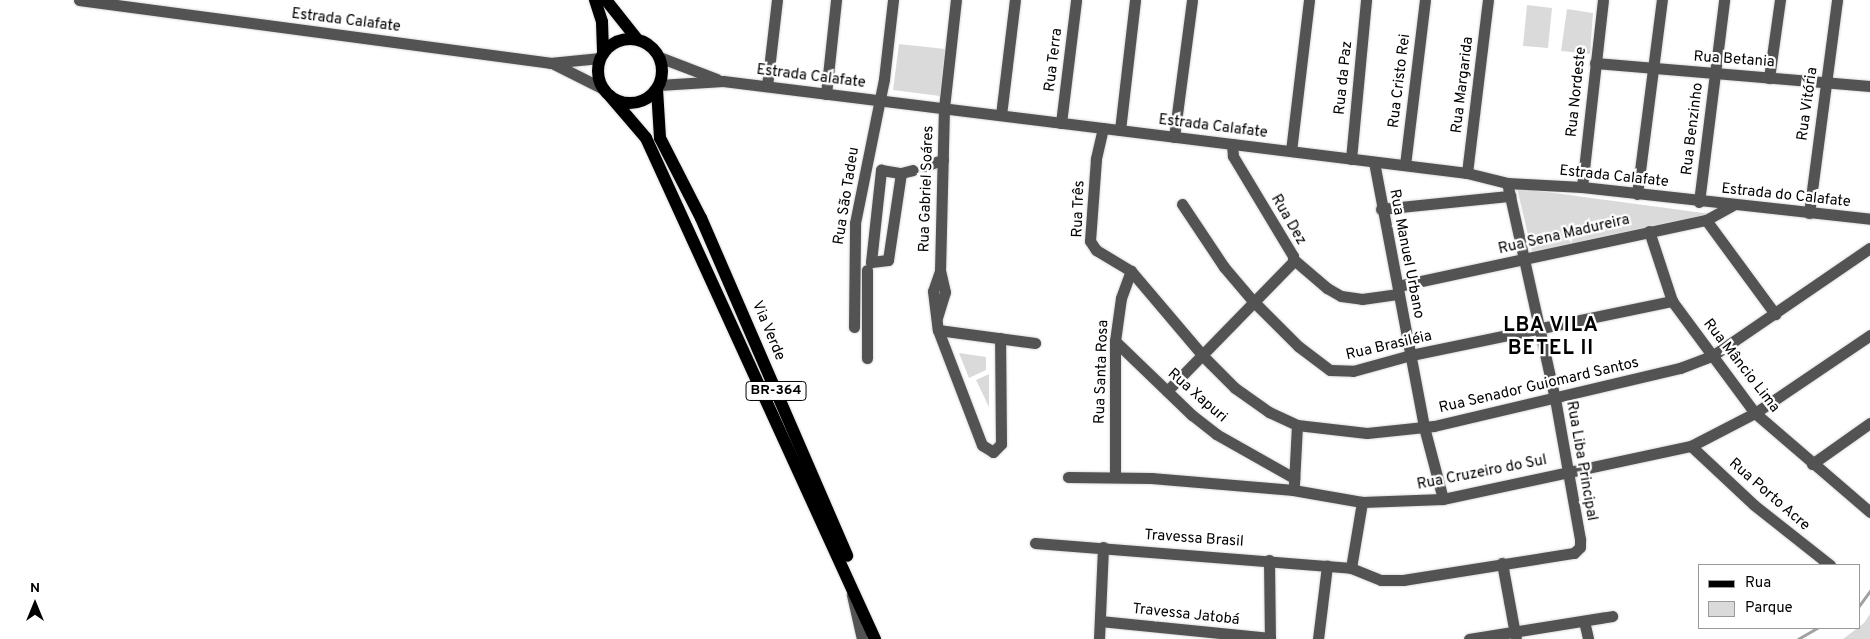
<!DOCTYPE html>
<meta charset="utf-8">
<style>
body{margin:0}
#map{position:relative;width:1870px;height:639px;overflow:hidden;background:#fff;font-family:Overpass,sans-serif}
div>[style]{position:absolute}
[style*='--x']{left:calc(var(--x)*1px);top:calc(var(--y)*1px);width:calc(var(--w)*1px);rotate:calc(var(--a)*1deg)}
.green>*{inset:0;background:#dadada}
.stream>*{height:2.5px;margin:-1.25px;padding:0 1.25px;transform-origin:1.25px;border-radius:1.25px;background:#a1a1a1}
.roads{filter:drop-shadow(0 0 1px #dbdbdb) drop-shadow(0 0 1px #dbdbdb)}
.minor>*{height:11px;margin:-5.5px;padding:0 5.5px;transform-origin:5.5px;border-radius:5.5px;background:#535353}
.major>*{height:12px;margin:-6px;padding:0 6px;transform-origin:6px;border-radius:6px;background:#000}
.major>.ring{margin:-6px;padding:0;box-sizing:content-box;background:none;border:12px solid #000;border-radius:50%}
span{translate:-50% -50%;white-space:nowrap;text-align:center;line-height:1.15;-webkit-text-stroke:4.5px #fff;paint-order:stroke}
.shield-label span{padding:1px 4px;background:#fff;border:1px solid;border-radius:4px;-webkit-text-stroke-width:0}
.shield-label{font-size:14px;color:#000;font-weight:700}
.street-label{font-size:15px;color:#000}
.district-label{font-size:20px;color:#000;font-weight:700;letter-spacing:1px}
.legend{position:absolute;left:1698px;top:564px;width:162px;height:65px;box-sizing:border-box;background:#fff;border:1px solid #999;margin:0;padding:6px 9px;list-style:none;font-size:15px;color:#000}
.legend li{display:flex;align-items:center;gap:10px;height:25px}
.legend b{width:25px;border:1px solid #999}
.north{position:absolute;left:10px;top:579px;width:50px;height:50px;-webkit-text-stroke:4px #fff;paint-order:stroke;rotate:0deg;font-size:14px;font-weight:700;line-height:20px;text-align:center;color:#000}
.north::after{content:'';display:block;margin:auto;width:18px;height:22px;background:#000;clip-path:polygon(50% 0,100% 100%,50% 72%,0 100%)}
</style>
<div id="map">
<div class="green">
<i style="clip-path:polygon(1527px 5px,1552px 8px,1548px 48px,1523px 46px)"></i>
<i style="clip-path:polygon(1567px 9px,1593px 13px,1590px 54px,1561px 51px)"></i>
<i style="clip-path:polygon(899px 44px,945px 49px,940px 96px,893px 90px)"></i>
<i style="clip-path:polygon(1517px 188px,1711px 214px,1533px 256px)"></i>
<i style="clip-path:polygon(959px 353px,986px 357px,986px 370px,969px 378px)"></i>
<i style="clip-path:polygon(989px 374px,989px 407px,976px 380px)"></i>
<i style="clip-path:polygon(1870px 614px,1870px 639px,1843px 639px,1864px 623px)"></i>
</div>
<div class="stream">
<i style="--x:1859;--y:606;--w:19;--a:-54"></i>
<i style="--x:1798;--y:639;--w:22;--a:-30"></i>
</div>
<div class="roads">
<div class="minor">
<i style="--x:79;--y:0;--w:475;--a:7.6"></i>
<i style="--x:550;--y:63;--w:50;--a:-5.7"></i>
<i style="--x:659;--y:57;--w:62;--a:20.8"></i>
<i style="--x:552;--y:63;--w:58;--a:26.6"></i>
<i style="--x:1595;--y:63;--w:276;--a:4.8"></i>
<i style="--x:1769;--y:78;--w:79;--a:-82"></i>
<i style="--x:659;--y:85;--w:64;--a:-3.6"></i>
<i style="--x:723;--y:81;--w:750;--a:7.05"></i>
<i style="--x:1467;--y:173;--w:41;--a:14"></i>
<i style="--x:1507;--y:183;--w:75;--a:3.1"></i>
<i style="--x:1582;--y:187;--w:290;--a:6.3"></i>
<i style="--x:767;--y:86;--w:87;--a:-83.4"></i>
<i style="--x:826;--y:94;--w:95;--a:-83.9"></i>
<i style="--x:1001;--y:115;--w:116;--a:-83.1"></i>
<i style="--x:1061;--y:123;--w:124;--a:-83"></i>
<i style="--x:1103;--y:128;--w:32;--a:103"></i>
<i style="--x:1096;--y:159;--w:82;--a:94.2"></i>
<i style="--x:1090;--y:241;--w:11;--a:56"></i>
<i style="--x:1096;--y:250;--w:41;--a:31"></i>
<i style="--x:1131;--y:271;--w:111;--a:49.7"></i>
<i style="--x:1203;--y:356;--w:45;--a:45"></i>
<i style="--x:1235;--y:388;--w:42;--a:35.2"></i>
<i style="--x:1269;--y:412;--w:31;--a:25"></i>
<i style="--x:1297;--y:425;--w:70;--a:6.5"></i>
<i style="--x:1367;--y:433;--w:67;--a:-6"></i>
<i style="--x:1434;--y:426;--w:253;--a:-13.3"></i>
<i style="--x:1680;--y:368;--w:34;--a:-21"></i>
<i style="--x:1712;--y:356;--w:191;--a:-34.4"></i>
<i style="--x:1120;--y:130;--w:131;--a:-83.4"></i>
<i style="--x:1174;--y:137;--w:138;--a:-82.5"></i>
<i style="--x:1291;--y:151;--w:152;--a:-83.2"></i>
<i style="--x:1351;--y:159;--w:160;--a:-84.6"></i>
<i style="--x:1374;--y:162;--w:270;--a:79.3"></i>
<i style="--x:1424;--y:427;--w:74;--a:75.2"></i>
<i style="--x:1405;--y:165;--w:166;--a:-83.1"></i>
<i style="--x:924;--y:166;--w:20;--a:-18"></i>
<i style="--x:901;--y:173;--w:88;--a:98.5"></i>
<i style="--x:888;--y:260;--w:17;--a:173"></i>
<i style="--x:871;--y:262;--w:93;--a:-83.8"></i>
<i style="--x:881;--y:170;--w:20;--a:9"></i>
<i style="--x:901;--y:173;--w:12;--a:-14"></i>
<i style="--x:1467;--y:173;--w:174;--a:-83.1"></i>
<i style="--x:1582;--y:187;--w:188;--a:-83.6"></i>
<i style="--x:1637;--y:194;--w:196;--a:-82.7"></i>
<i style="--x:1699;--y:202;--w:204;--a:-82.9"></i>
<i style="--x:1182;--y:204;--w:76;--a:56.3"></i>
<i style="--x:1224;--y:267;--w:43;--a:49.7"></i>
<i style="--x:1252;--y:300;--w:65;--a:45"></i>
<i style="--x:1298;--y:346;--w:40;--a:37"></i>
<i style="--x:1330;--y:370;--w:23;--a:2"></i>
<i style="--x:1353;--y:371;--w:60;--a:-15.4"></i>
<i style="--x:1411;--y:355;--w:267;--a:-11.7"></i>
<i style="--x:1381;--y:209;--w:130;--a:-5.8"></i>
<i style="--x:1809;--y:213;--w:215;--a:-82.5"></i>
<i style="--x:1706;--y:220;--w:117;--a:53.7"></i>
<i style="--x:1649;--y:231;--w:74;--a:71.8"></i>
<i style="--x:1672;--y:301;--w:139;--a:53.5"></i>
<i style="--x:1755;--y:413;--w:152;--a:40.7"></i>
<i style="--x:1293;--y:259;--w:45;--a:40.5"></i>
<i style="--x:1327;--y:288;--w:16;--a:30"></i>
<i style="--x:1341;--y:296;--w:21;--a:8"></i>
<i style="--x:1362;--y:299;--w:37;--a:-8"></i>
<i style="--x:940;--y:271;--w:21;--a:109"></i>
<i style="--x:933;--y:291;--w:39;--a:83"></i>
<i style="--x:938;--y:330;--w:123;--a:69.1"></i>
<i style="--x:982;--y:445;--w:13;--a:32"></i>
<i style="--x:993;--y:452;--w:11;--a:-45"></i>
<i style="--x:1001;--y:444;--w:106;--a:-90.5"></i>
<i style="--x:1398;--y:286;--w:315;--a:-12.1"></i>
<i style="--x:1706;--y:220;--w:31;--a:-29"></i>
<i style="--x:937;--y:318;--w:27;--a:-73"></i>
<i style="--x:945;--y:292;--w:22;--a:-103"></i>
<i style="--x:940;--y:271;--w:163;--a:-88.6"></i>
<i style="--x:944;--y:108;--w:109;--a:-83.7"></i>
<i style="--x:854;--y:327;--w:104;--a:-89.4"></i>
<i style="--x:855;--y:223;--w:147;--a:-78.6"></i>
<i style="--x:884;--y:79;--w:80;--a:-83.5"></i>
<i style="--x:938;--y:330;--w:98;--a:7.6"></i>
<i style="--x:1115;--y:341;--w:107;--a:43.9"></i>
<i style="--x:1192;--y:415;--w:31;--a:38"></i>
<i style="--x:1216;--y:434;--w:90;--a:29.4"></i>
<i style="--x:867;--y:358;--w:88;--a:-90"></i>
<i style="--x:1167;--y:391;--w:180;--a:-45.7"></i>
<i style="--x:1293;--y:262;--w:6;--a:-90"></i>
<i style="--x:1293;--y:256;--w:117;--a:-121"></i>
<i style="--x:1233;--y:156;--w:12;--a:-95"></i>
<i style="--x:1691;--y:446;--w:86;--a:43.1"></i>
<i style="--x:1754;--y:505;--w:97;--a:38.3"></i>
<i style="--x:1812;--y:464;--w:71;--a:-35.3"></i>
<i style="--x:1068;--y:477;--w:83;--a:0.7"></i>
<i style="--x:1151;--y:478;--w:143;--a:4.8"></i>
<i style="--x:1293;--y:490;--w:70;--a:9.9"></i>
<i style="--x:1362;--y:502;--w:81;--a:-2.1"></i>
<i style="--x:1443;--y:499;--w:254;--a:-12.1"></i>
<i style="--x:1691;--y:446;--w:72;--a:-27.3"></i>
<i style="--x:1755;--y:413;--w:139;--a:-34.1"></i>
<i style="--x:1115;--y:477;--w:136;--a:-90"></i>
<i style="--x:1115;--y:341;--w:43;--a:-82.1"></i>
<i style="--x:1121;--y:298;--w:29;--a:-70"></i>
<i style="--x:1294;--y:484;--w:59;--a:-87.1"></i>
<i style="--x:1035;--y:543;--w:317;--a:4.5"></i>
<i style="--x:1351;--y:568;--w:32;--a:22"></i>
<i style="--x:1381;--y:580;--w:22;--a:0"></i>
<i style="--x:1403;--y:580;--w:173;--a:-9"></i>
<i style="--x:1574;--y:553;--w:8;--a:-45"></i>
<i style="--x:1580;--y:547;--w:8;--a:-90"></i>
<i style="--x:1580;--y:539;--w:142;--a:-100.1"></i>
<i style="--x:1555;--y:399;--w:221;--a:-102.5"></i>
<i style="--x:1269;--y:560;--w:79;--a:89.3"></i>
<i style="--x:1502;--y:563;--w:77;--a:79.6"></i>
<i style="--x:1351;--y:568;--w:67;--a:-80.5"></i>
<i style="--x:852;--y:595;--w:45;--a:77.2"></i>
<i style="--x:1100;--y:621;--w:171;--a:5.7"></i>
<i style="--x:1584;--y:621;--w:18;--a:77"></i>
<i style="--x:1099;--y:639;--w:92;--a:-87.5"></i>
<i style="--x:1318;--y:639;--w:74;--a:-83"></i>
<i style="--x:1469;--y:639;--w:145;--a:-9.1"></i>
</div>
<div class="major">
<i style="--x:595;--y:0;--w:23;--a:72"></i>
<i style="--x:602;--y:22;--w:32;--a:88"></i>
<i style="--x:606;--y:0;--w:50;--a:51.5"></i>
<i class="ring" style="left:598px;top:39px;width:52px;height:52px"></i>
<i style="--x:657;--y:89;--w:49;--a:86.5"></i>
<i style="--x:660;--y:138;--w:90;--a:62.9"></i>
<i style="--x:701;--y:218;--w:368;--a:66.6"></i>
<i style="--x:610;--y:96;--w:55;--a:49.4"></i>
<i style="--x:646;--y:138;--w:551;--a:65.44"></i>
</div>
</div>
<div class="shield-label">
<span style="left:776px;top:391px">BR-364</span>
</div>
<div class="street-label">
<span style="left:346px;top:21px;rotate:7deg">Estrada Calafate</span>
<span style="left:1054px;top:60px;rotate:-83deg">Rua Terra</span>
<span style="left:1734px;top:60px;rotate:4deg">Rua Betania</span>
<span style="left:811px;top:77px;rotate:7deg">Estrada Calafate</span>
<span style="left:1344px;top:78px;rotate:-84deg">Rua da Paz</span>
<span style="left:1400px;top:81px;rotate:-83deg">Rua Cristo Rei</span>
<span style="left:1463px;top:85px;rotate:-83deg">Rua Margarida</span>
<span style="left:1577px;top:92px;rotate:-84deg">Rua Nordeste</span>
<span style="left:1808px;top:104px;rotate:-82deg">Rua Vitória</span>
<span style="left:1213px;top:127px;rotate:7deg">Estrada Calafate</span>
<span style="left:1693px;top:129px;rotate:-83deg">Rua Benzinho</span>
<span style="left:1614px;top:177px;rotate:6deg">Estrada Calafate</span>
<span style="left:927px;top:189px;rotate:-88deg">Rua Gabriel Soáres</span>
<span style="left:847px;top:196px;rotate:-81deg">Rua São Tadeu</span>
<span style="left:1786px;top:196px;rotate:6deg">Estrada do Calafate</span>
<span style="left:1079px;top:209px;rotate:-88deg">Rua Três</span>
<span style="left:1288px;top:220px;rotate:60deg">Rua Dez</span>
<span style="left:1564px;top:235px;rotate:-13deg">Rua Sena Madureira</span>
<span style="left:1406px;top:254px;rotate:79deg">Rua Manuel Urbano</span>
<span style="left:768px;top:331px;rotate:67deg">Via Verde</span>
<span style="left:1389px;top:346px;rotate:-13deg">Rua Brasiléia</span>
<span style="left:1741px;top:366px;rotate:52deg">Rua Mâncio Lima</span>
<span style="left:1102px;top:372px;rotate:-88deg">Rua Santa Rosa</span>
<span style="left:1539px;top:386px;rotate:-13deg">Rua Senador Guiomard Santos</span>
<span style="left:1197px;top:396px;rotate:41deg">Rua Xapuri</span>
<span style="left:1581px;top:461px;rotate:80deg">Rua Liba Principal</span>
<span style="left:1482px;top:473px;rotate:-11deg">Rua Cruzeiro do Sul</span>
<span style="left:1769px;top:495px;rotate:41deg">Rua Porto Acre</span>
<span style="left:1194px;top:539px;rotate:4deg">Travessa Brasil</span>
<span style="left:1186px;top:615px;rotate:6deg">Travessa Jatobá</span>
</div>
<div class="district-label">
<span style="left:1551px;top:338px">LBA VILA<br>BETEL II</span>
</div>
<ul class="legend">
<li><b style="height:6px;background:#000"></b>Rua</li>
<li><b style="height:14px;background:#dadada"></b>Parque</li>
</ul>
<div class="north">N</div>
</div>
